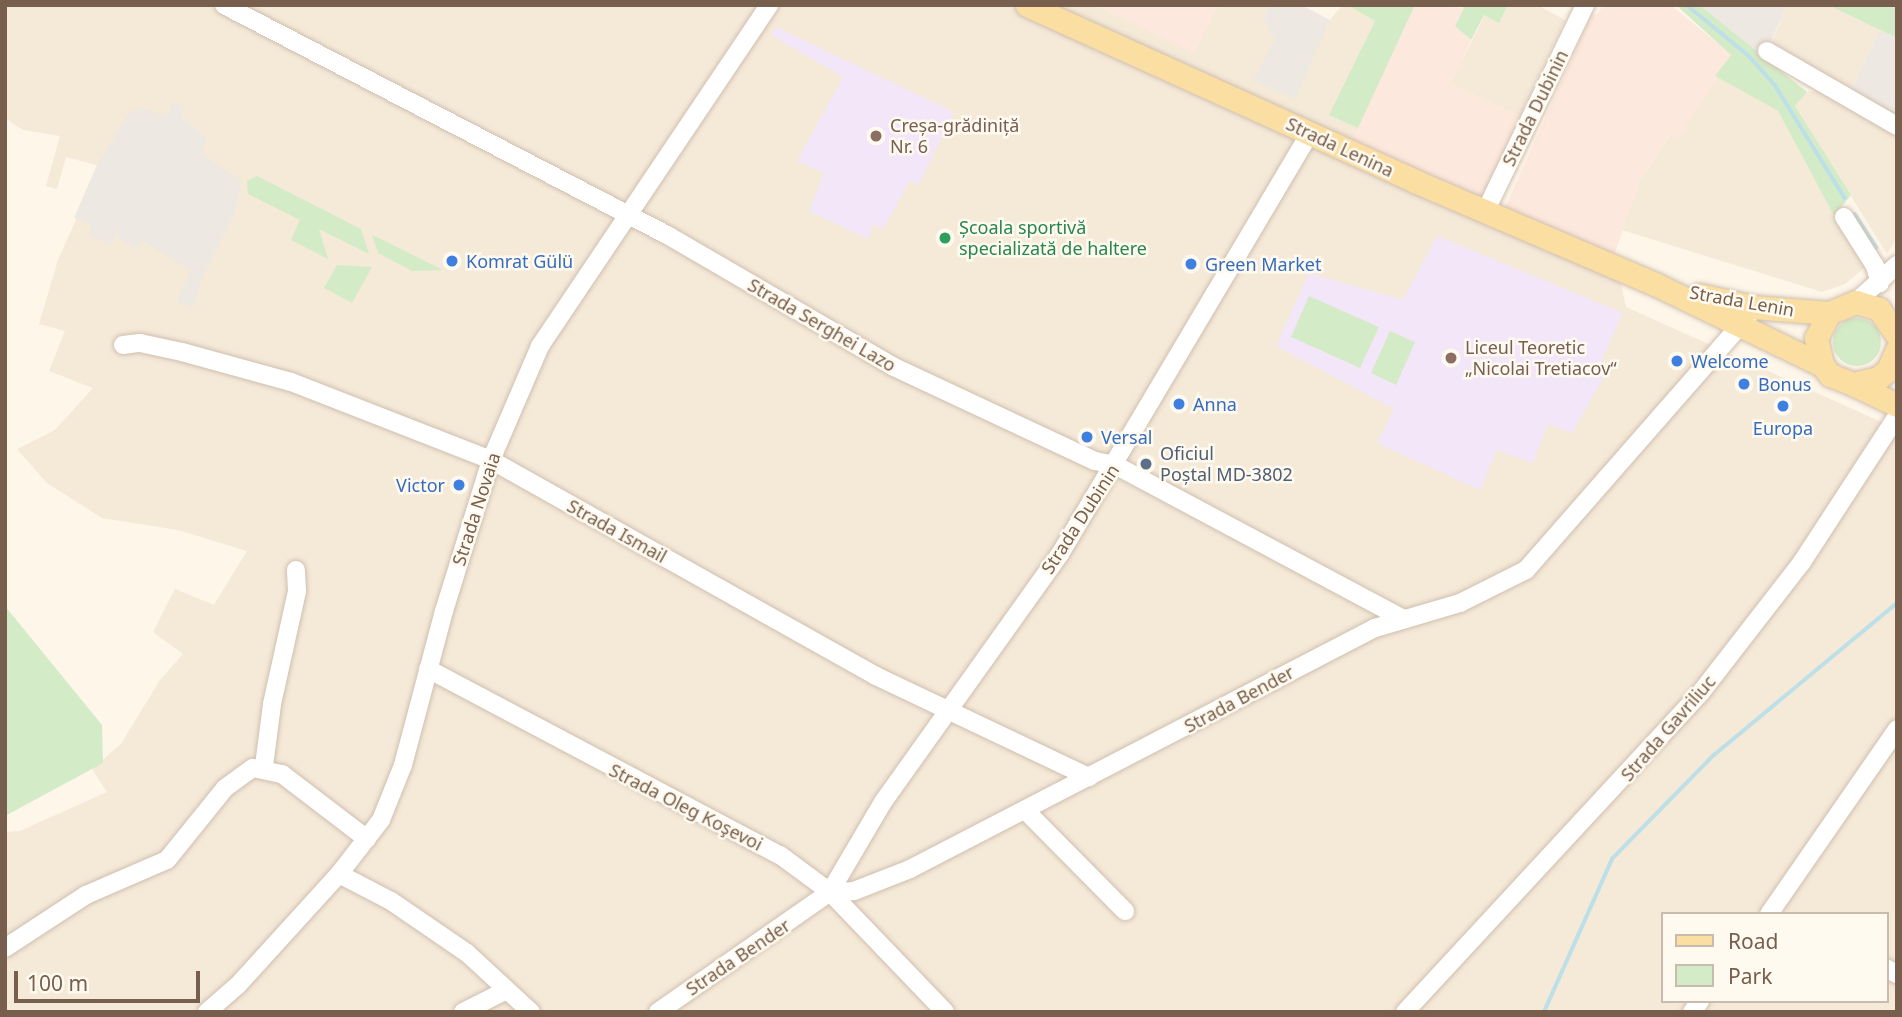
<!DOCTYPE html>
<meta charset="utf-8">
<style>
body{margin:0}
#map{position:relative;width:1902px;height:1017px;overflow:hidden;background:#fdf6e9;font-family:"Noto Sans",sans-serif}
div>[style]{position:absolute}
[style*='--x']{left:calc(var(--x)*1px);top:calc(var(--y)*1px);width:calc(var(--w)*1px);rotate:calc(var(--a)*1deg)}
.residential>*{inset:0;background:#f5e9d8}
.commercial>*{inset:0;background:#fde8dd}
.industrial>*{inset:0;background:#eee8e2}
.education>*{inset:0;background:#f3e6f9}
.green>*{inset:0;background:#d4ebc7}
.round{border-radius:50%}
.stream>*{height:3.5px;margin:-1.75px;padding:0 1.75px;transform-origin:1.75px;border-radius:1.75px;background:#bddfe7}
.roads{filter:drop-shadow(0 0 2px #cfbfae) drop-shadow(0 0 2px #cfbfae)}
.minor>*{height:18px;margin:-9px;padding:0 9px;transform-origin:9px;border-radius:9px;background:#fff}
.major>*{height:23px;margin:-11.5px;padding:0 11.5px;transform-origin:11.5px;border-radius:11.5px;background:#fbdea2}
.dots>*{width:19px;height:19px;translate:-50% -50%;box-sizing:border-box;border:4px solid #fffaf0;border-radius:50%}
span{translate:-50% -50%;white-space:nowrap;text-align:center;line-height:1.15;-webkit-text-stroke:5px #fffaf0;paint-order:stroke}
.street-label{font-size:18px;color:#785e4c}
.education-label{font-size:18px;color:#785e54}
.left{translate:0 -50%;text-align:left}
.leisure-label{font-size:18px;color:#27864d}
.shop-label{font-size:18px;color:#366cbe}
.right{translate:-100% -50%;text-align:right}
.service-label{font-size:18px;color:#4e5e75}
.frame{position:absolute;inset:0;border:7px solid #785e4c;pointer-events:none}
.legend{position:absolute;left:1661px;top:912px;width:228px;height:91px;box-sizing:border-box;background:#fffaf0;border:2px solid #c9bcae;margin:0;padding:9px 12px;list-style:none;font-size:21px;color:#785e4c}
.legend li{display:flex;align-items:center;gap:14px;height:35px}
.legend b{width:35px;border:2px solid #c9bcae}
.scale{position:absolute;left:14px;top:971px;width:186px;height:32px;box-sizing:border-box;border:4px solid #785e4c;border-top:0;padding-left:9px;font-size:21px;line-height:24px;white-space:nowrap;color:#785e4c;-webkit-text-stroke:5px #fffaf0;paint-order:stroke}
</style>
<div id="map">
<div class="residential">
<i style="clip-path:polygon(evenodd,5px 5px,1095px 5px,1194px 52px,1218px 5px,1270px 5px,1263px 18px,1275px 39px,1316px 48px,1330px 20px,1342px 5px,1347px 5px,1375px 21px,1330px 115px,1358px 128px,1353px 140px,1480px 203px,1614px 255px,1626px 307px,1897px 429px,1897px 1012px,5px 1012px,5px 832px,20px 831px,107px 792px,92px 769px,121px 744px,160px 680px,183px 654px,153px 632px,175px 589px,214px 605px,247px 551px,178px 530px,102px 518px,47px 483px,17px 449px,55px 430px,93px 388px,49px 371px,65px 331px,39px 324px,58px 260px,100px 166px,66px 157px,57px 189px,46px 186px,60px 136px,23px 130px,5px 118px,5px 5px,1662px 914px,1886px 914px,1886px 1001px,1662px 1001px,1662px 914px)"></i>
<i style="clip-path:polygon(1508px 5px,1537px 5px,1565px 20px,1520px 116px,1450px 84px,1485px 14px,1499px 23px)"></i>
<i style="clip-path:polygon(1787px 5px,1828px 5px,1880px 30px,1849px 95px,1789px 63px,1772px 41px)"></i>
<i style="clip-path:polygon(1715px 76px,1778px 111px,1834px 216px,1868px 265px,1845px 284px,1822px 292px,1622px 230px,1640px 180px,1670px 134px,1678px 138px)"></i>
<i style="clip-path:polygon(1820px 90px,1897px 130px,1897px 237px,1887px 254px,1795px 106px,1807px 92px)"></i>
</div>
<div class="commercial">
<i style="clip-path:polygon(1095px 5px,1218px 5px,1194px 53px)"></i>
<i style="clip-path:polygon(1415px 5px,1464px 8px,1455px 26px,1471px 40px,1451px 84px,1520px 116px,1480px 203px,1352px 139px)"></i>
<i style="clip-path:polygon(1603px 5px,1671px 5px,1732px 55px,1678px 139px,1669px 135px,1640px 180px,1614px 255px,1503px 212px,1592px 14px,1597px 15px)"></i>
</div>
<div class="industrial">
<i style="clip-path:polygon(1270px 5px,1301px 5px,1330px 20px,1295px 99px,1253px 80px,1275px 40px,1263px 18px)"></i>
<i style="clip-path:polygon(1700px 5px,1787px 5px,1764px 57px)"></i>
<i style="clip-path:polygon(1880px 30px,1897px 38px,1897px 121px,1849px 95px)"></i>
<i style="clip-path:polygon(173px 102px,184px 107px,181px 117px,207px 139px,201px 154px,241px 180px,235px 212px,201px 281px,193px 307px,177px 301px,191px 270px,142px 241px,138px 249px,118px 238px,119px 229px,111px 245px,88px 235px,92px 226px,74px 218px,96px 167px,130px 112px,140px 108px,166px 116px)"></i>
</div>
<div class="education">
<i style="clip-path:polygon(776px 27px,954px 112px,919px 184px,910px 181px,883px 229px,873px 225px,868px 239px,809px 211px,824px 173px,797px 161px,843px 77px,771px 35px)"></i>
<i style="clip-path:polygon(1437px 236px,1623px 313px,1597px 371px,1605px 375px,1572px 433px,1548px 424px,1533px 463px,1497px 450px,1480px 490px,1377px 443px,1394px 409px,1276px 346px,1309px 273px,1403px 300px)"></i>
</div>
<div class="green">
<i style="clip-path:polygon(1347px 5px,1415px 5px,1358px 128px,1329px 115px,1375px 21px)"></i>
<i style="clip-path:polygon(1459px 5px,1508px 5px,1499px 23px,1484px 15px,1471px 40px,1455px 26px,1464px 8px)"></i>
<i style="clip-path:polygon(1676px 5px,1700px 5px,1807px 92px,1795px 106px,1851px 195px,1834px 216px,1778px 111px,1715px 76px,1731px 55px)"></i>
<i style="clip-path:polygon(1828px 5px,1897px 5px,1897px 38px,1880px 30px)"></i>
<i style="clip-path:polygon(257px 176px,361px 229px,369px 254px,319px 229px,328px 259px,291px 240px,300px 220px,248px 194px,247px 181px)"></i>
<i style="clip-path:polygon(372px 235px,383px 240px,443px 270px,412px 271px,378px 253px)"></i>
<i style="clip-path:polygon(337px 265px,372px 267px,352px 303px,324px 288px)"></i>
<i style="clip-path:polygon(1309px 296px,1379px 327px,1360px 368px,1291px 337px)"></i>
<i class="round" style="left:1833px;top:318px;width:48px;height:48px"></i>
<i style="clip-path:polygon(1390px 331px,1415px 342px,1396px 385px,1371px 373px)"></i>
<i style="clip-path:polygon(5px 606px,102px 725px,103px 763px,5px 816px)"></i>
</div>
<div class="stream">
<i style="--x:1687;--y:5;--w:80;--a:39.4"></i>
<i style="--x:1749;--y:56;--w:39;--a:48"></i>
<i style="--x:1775;--y:85;--w:133;--a:58.2"></i>
<i style="--x:1855;--y:214;--w:40;--a:57.1"></i>
<i style="--x:1544;--y:1012;--w:167;--a:-66"></i>
<i style="--x:1612;--y:859;--w:146;--a:-45.6"></i>
<i style="--x:1714;--y:755;--w:238;--a:-39.7"></i>
</div>
<div class="roads">
<div class="minor">
<i style="--x:224;--y:5;--w:501;--a:27.43"></i>
<i style="--x:669;--y:236;--w:258;--a:30.2"></i>
<i style="--x:892;--y:366;--w:224;--a:25.1"></i>
<i style="--x:1095;--y:461;--w:20;--a:11"></i>
<i style="--x:1115;--y:465;--w:327;--a:28.1"></i>
<i style="--x:1767;--y:51;--w:150;--a:30"></i>
<i style="--x:1485;--y:212;--w:230;--a:-64.2"></i>
<i style="--x:1844;--y:217;--w:58;--a:57.7"></i>
<i style="--x:1875;--y:266;--w:18;--a:74"></i>
<i style="--x:1856;--y:302;--w:55;--a:-42.1"></i>
<i style="--x:123;--y:345;--w:17;--a:-7"></i>
<i style="--x:140;--y:343;--w:43;--a:12.1"></i>
<i style="--x:182;--y:352;--w:113;--a:15.4"></i>
<i style="--x:291;--y:382;--w:215;--a:21.3"></i>
<i style="--x:491;--y:460;--w:441;--a:29.3"></i>
<i style="--x:876;--y:676;--w:236;--a:25.4"></i>
<i style="--x:428;--y:669;--w:398;--a:27.9"></i>
<i style="--x:780;--y:855;--w:62;--a:36.5"></i>
<i style="--x:830;--y:892;--w:166;--a:46.2"></i>
<i style="--x:264;--y:766;--w:63;--a:-82.6"></i>
<i style="--x:272;--y:704;--w:116;--a:-77.5"></i>
<i style="--x:297;--y:591;--w:21;--a:-93"></i>
<i style="--x:1026;--y:811;--w:141;--a:45.3"></i>
<i style="--x:339;--y:874;--w:59;--a:27.4"></i>
<i style="--x:391;--y:901;--w:92;--a:34.4"></i>
<i style="--x:467;--y:953;--w:87;--a:42.7"></i>
<i style="--x:830;--y:892;--w:104;--a:-59.5"></i>
<i style="--x:883;--y:802;--w:305;--a:-54.5"></i>
<i style="--x:1060;--y:554;--w:490;--a:-59.3"></i>
<i style="--x:1769;--y:914;--w:225;--a:-55.3"></i>
<i style="--x:5;--y:948;--w:97;--a:-33.2"></i>
<i style="--x:86;--y:895;--w:88;--a:-23.4"></i>
<i style="--x:167;--y:860;--w:92;--a:-51.1"></i>
<i style="--x:225;--y:788;--w:34;--a:-36"></i>
<i style="--x:253;--y:768;--w:30;--a:12"></i>
<i style="--x:282;--y:774;--w:107;--a:37.4"></i>
<i style="--x:1886;--y:968;--w:13;--a:29"></i>
<i style="--x:207;--y:1012;--w:41;--a:-41.1"></i>
<i style="--x:238;--y:985;--w:150;--a:-47.7"></i>
<i style="--x:339;--y:874;--w:68;--a:-52.1"></i>
<i style="--x:381;--y:820;--w:59;--a:-68.2"></i>
<i style="--x:403;--y:765;--w:159;--a:-75.1"></i>
<i style="--x:444;--y:611;--w:158;--a:-72.7"></i>
<i style="--x:491;--y:460;--w:124;--a:-66.7"></i>
<i style="--x:540;--y:346;--w:411;--a:-56.1"></i>
<i style="--x:463;--y:1012;--w:49;--a:-26.6"></i>
<i style="--x:658;--y:1012;--w:210;--a:-34.9"></i>
<i style="--x:830;--y:892;--w:24;--a:-2"></i>
<i style="--x:854;--y:891;--w:60;--a:-21.4"></i>
<i style="--x:910;--y:869;--w:524;--a:-27.4"></i>
<i style="--x:1375;--y:628;--w:89;--a:-16.4"></i>
<i style="--x:1460;--y:603;--w:74;--a:-26.6"></i>
<i style="--x:1526;--y:570;--w:337;--a:-48.8"></i>
<i style="--x:1405;--y:1012;--w:437;--a:-47.2"></i>
<i style="--x:1702;--y:691;--w:163;--a:-52.2"></i>
<i style="--x:1802;--y:562;--w:174;--a:-56.9"></i>
<i style="--x:1692;--y:1012;--w:14;--a:-54"></i>
</div>
<div class="major">
<i style="--x:1027;--y:5;--w:428;--a:24.4"></i>
<i style="--x:1417;--y:182;--w:259;--a:23.2"></i>
<i style="--x:1655;--y:284;--w:186;--a:25.9"></i>
<i style="--x:1699;--y:295;--w:55;--a:12.5"></i>
<i style="--x:1753;--y:307;--w:76;--a:4.5"></i>
<i style="--x:1897;--y:335;--w:32;--a:-125"></i>
<i style="--x:1879;--y:309;--w:24;--a:-163"></i>
<i style="--x:1856;--y:302;--w:29;--a:158"></i>
<i style="--x:1829;--y:313;--w:28;--a:117"></i>
<i style="--x:1816;--y:338;--w:28;--a:77"></i>
<i style="--x:1822;--y:365;--w:13;--a:51"></i>
<i style="--x:1830;--y:375;--w:25;--a:21"></i>
<i style="--x:1853;--y:384;--w:26;--a:-13"></i>
<i style="--x:1878;--y:378;--w:13;--a:-39"></i>
<i style="--x:1888;--y:370;--w:22;--a:-66"></i>
<i style="--x:1853;--y:384;--w:49;--a:25.5"></i>
</div>
</div>
<div class="dots">
<i style="left:876px;top:136px;background:#8d6e63"></i>
<i style="left:945px;top:238px;background:#2e9e5b"></i>
<i style="left:452px;top:261px;background:#3f7fe0"></i>
<i style="left:1191px;top:264px;background:#3f7fe0"></i>
<i style="left:1451px;top:358px;background:#8d6e63"></i>
<i style="left:1677px;top:361px;background:#3f7fe0"></i>
<i style="left:1744px;top:384px;background:#3f7fe0"></i>
<i style="left:1179px;top:404px;background:#3f7fe0"></i>
<i style="left:1783px;top:406px;background:#3f7fe0"></i>
<i style="left:1087px;top:437px;background:#3f7fe0"></i>
<i style="left:1146px;top:464px;background:#5c6f8a"></i>
<i style="left:459px;top:485px;background:#3f7fe0"></i>
</div>
<div class="street-label">
<span style="left:1535px;top:108px;rotate:-64deg">Strada Dubinin</span>
<span style="left:1340px;top:147px;rotate:25deg">Strada Lenina</span>
<span style="left:1742px;top:301px;rotate:10deg">Strada Lenin</span>
<span style="left:822px;top:325px;rotate:30deg">Strada Serghei Lazo</span>
<span style="left:476px;top:509px;rotate:-72deg">Strada Novaia</span>
<span style="left:1080px;top:519px;rotate:-57deg">Strada Dubinin</span>
<span style="left:617px;top:531px;rotate:29deg">Strada Ismail</span>
<span style="left:1239px;top:699px;rotate:-28deg">Strada Bender</span>
<span style="left:1668px;top:728px;rotate:-49deg">Strada Gavriliuc</span>
<span style="left:686px;top:807px;rotate:27deg">Strada Oleg Koşevoi</span>
<span style="left:738px;top:957px;rotate:-34deg">Strada Bender</span>
</div>
<div class="education-label">
<span class="left" style="left:890px;top:136px">Creșa-grădiniță<br>Nr. 6</span>
<span class="left" style="left:1465px;top:358px">Liceul Teoretic<br>„Nicolai Tretiacov“</span>
</div>
<div class="leisure-label">
<span class="left" style="left:959px;top:238px">Școala sportivă<br>specializată de haltere</span>
</div>
<div class="shop-label">
<span class="left" style="left:466px;top:261px">Komrat Gülü</span>
<span class="left" style="left:1205px;top:264px">Green Market</span>
<span class="left" style="left:1691px;top:361px">Welcome</span>
<span class="left" style="left:1758px;top:384px">Bonus</span>
<span class="left" style="left:1193px;top:404px">Anna</span>
<span style="left:1783px;top:428px">Europa</span>
<span class="left" style="left:1101px;top:437px">Versal</span>
<span class="right" style="left:445px;top:485px">Victor</span>
</div>
<div class="service-label">
<span class="left" style="left:1160px;top:464px">Oficiul<br>Poștal MD-3802</span>
</div>
<div class="frame"></div>
<ul class="legend">
<li><b style="height:9px;background:#fbdea2"></b>Road</li>
<li><b style="height:19px;background:#d4ebc7"></b>Park</li>
</ul>
<div class="scale">100 m</div>
</div>
